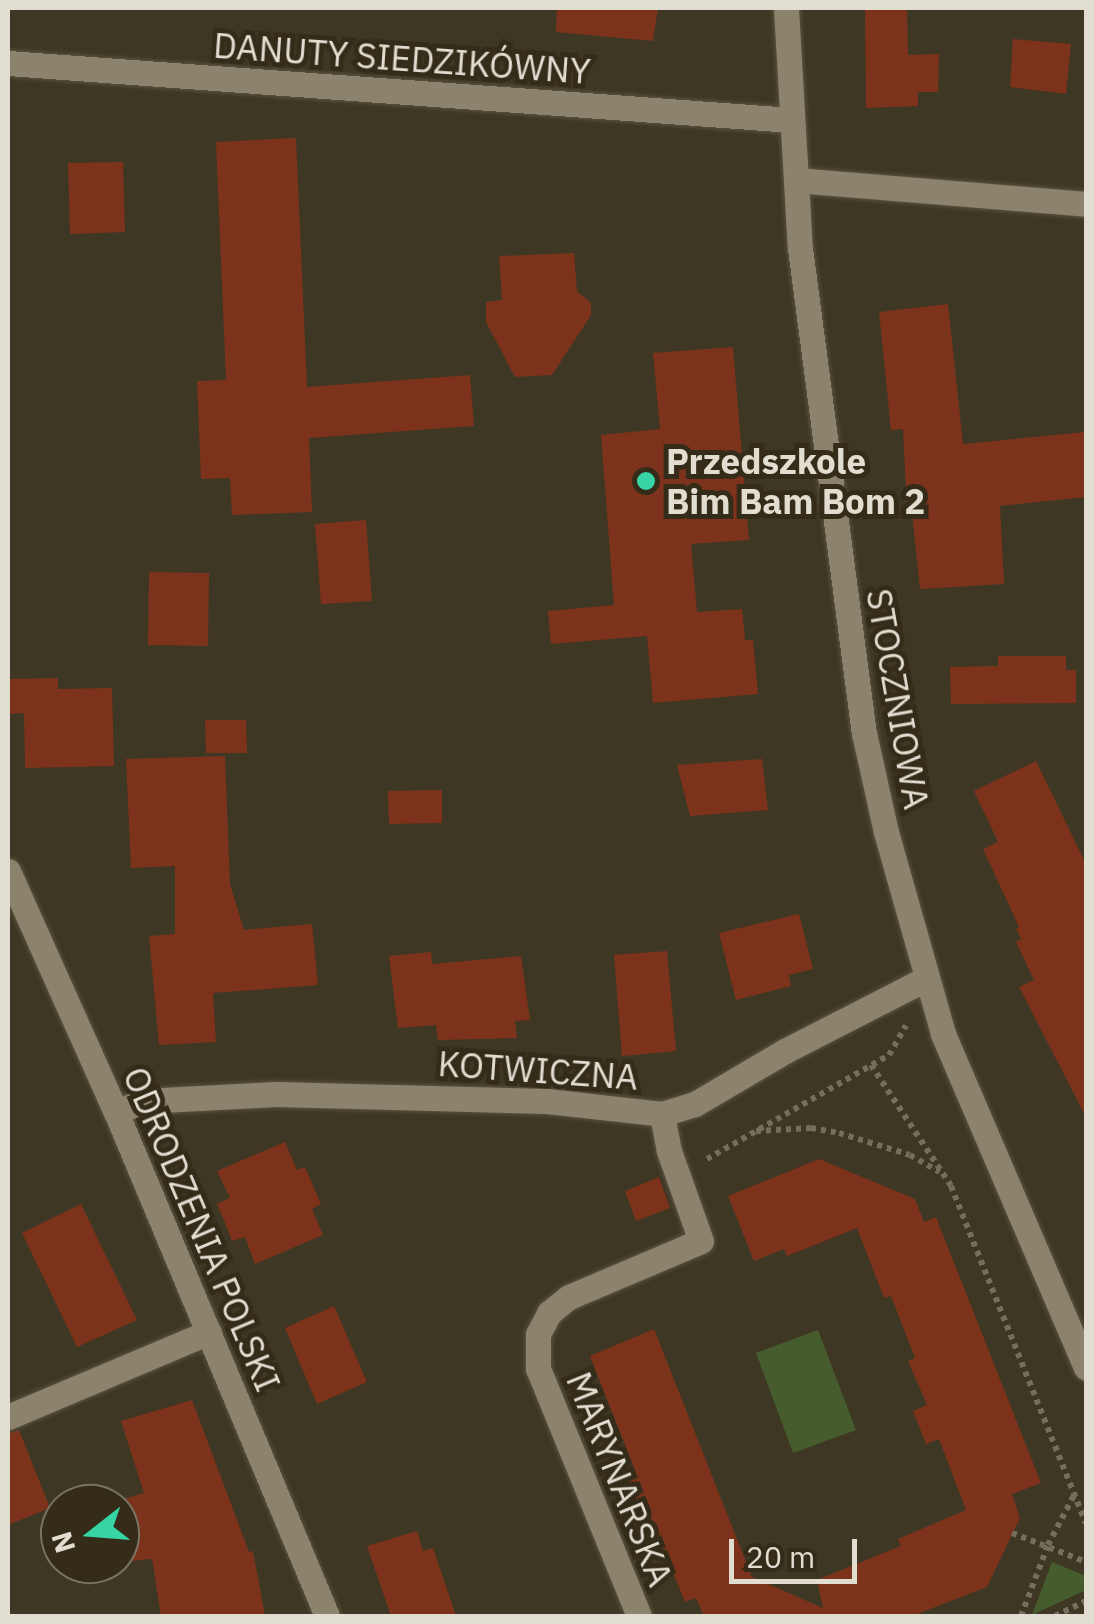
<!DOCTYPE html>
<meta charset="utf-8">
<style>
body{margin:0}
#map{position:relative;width:1094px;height:1624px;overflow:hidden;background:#3e3723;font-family:"IBM Plex Sans",sans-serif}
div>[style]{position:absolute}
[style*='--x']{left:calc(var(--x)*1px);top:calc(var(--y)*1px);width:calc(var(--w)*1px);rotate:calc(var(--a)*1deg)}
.green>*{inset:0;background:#465c2d}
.building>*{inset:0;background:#7d331b}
.path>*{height:6px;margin-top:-3px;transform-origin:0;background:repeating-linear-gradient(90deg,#746e5d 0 5px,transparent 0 10px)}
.roads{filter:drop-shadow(0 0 2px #5a5342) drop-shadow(0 0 2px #5a5342)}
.lane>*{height:25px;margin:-12.5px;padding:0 12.5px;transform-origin:12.5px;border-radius:12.5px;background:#8c836d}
.street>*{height:25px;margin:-12.5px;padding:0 12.5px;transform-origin:12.5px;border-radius:12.5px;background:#8c836d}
.dots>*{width:28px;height:28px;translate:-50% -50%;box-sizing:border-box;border:5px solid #342c19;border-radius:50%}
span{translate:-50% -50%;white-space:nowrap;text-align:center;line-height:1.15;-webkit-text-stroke:10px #342c19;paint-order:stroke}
.street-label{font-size:35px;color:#e1ddd1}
.poi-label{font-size:35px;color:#e1ddd1;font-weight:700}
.left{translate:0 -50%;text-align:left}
.frame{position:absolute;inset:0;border:10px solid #e1ddd1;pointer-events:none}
.north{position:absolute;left:40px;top:1484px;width:100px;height:100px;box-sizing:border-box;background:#342c19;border:2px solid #797363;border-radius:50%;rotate:253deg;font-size:28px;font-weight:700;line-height:40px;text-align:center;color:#e1ddd1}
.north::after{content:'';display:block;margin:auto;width:35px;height:45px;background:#37d4a6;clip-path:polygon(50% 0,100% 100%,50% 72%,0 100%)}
.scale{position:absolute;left:729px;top:1539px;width:128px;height:45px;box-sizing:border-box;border:5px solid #e1ddd1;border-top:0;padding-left:12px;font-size:30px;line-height:35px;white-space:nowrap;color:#e1ddd1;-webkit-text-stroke:8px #342c19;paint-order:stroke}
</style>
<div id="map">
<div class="green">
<i style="clip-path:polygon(818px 1330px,856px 1430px,793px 1453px,756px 1353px)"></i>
<i style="clip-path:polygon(1052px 1562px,1086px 1576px,1086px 1590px,1032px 1615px)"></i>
</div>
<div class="building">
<i style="clip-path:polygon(557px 8px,658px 8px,653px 41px,556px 32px)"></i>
<i style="clip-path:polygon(865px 8px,907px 8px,908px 55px,939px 54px,938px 92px,918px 92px,918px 106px,866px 108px)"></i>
<i style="clip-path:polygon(1013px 39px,1071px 44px,1066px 94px,1010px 87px)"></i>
<i style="clip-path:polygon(296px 138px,307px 387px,470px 375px,474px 426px,309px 438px,312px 512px,232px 515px,230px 478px,201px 479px,197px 381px,226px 380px,216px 142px)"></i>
<i style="clip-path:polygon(123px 162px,125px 232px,70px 234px,68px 163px)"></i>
<i style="clip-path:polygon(574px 253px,577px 291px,591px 303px,591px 315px,552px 375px,515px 377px,486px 322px,486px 302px,502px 300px,499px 256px)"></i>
<i style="clip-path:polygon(948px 304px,963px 444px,1086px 432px,1086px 497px,1000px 506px,1004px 584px,920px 589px,912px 513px,907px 513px,903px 429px,891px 430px,879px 312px)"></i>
<i style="clip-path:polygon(733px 347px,749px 540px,691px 544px,697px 612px,742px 609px,745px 640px,753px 640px,758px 694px,653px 703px,647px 636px,551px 644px,548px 611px,614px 605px,601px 435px,660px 429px,653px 353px)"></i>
<i style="clip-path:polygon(366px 520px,372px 601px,321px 604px,315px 524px)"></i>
<i style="clip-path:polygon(149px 572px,209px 573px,208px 646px,148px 645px)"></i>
<i style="clip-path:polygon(998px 656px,1066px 656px,1066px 670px,1076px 670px,1076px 703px,951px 704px,950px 667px,998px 666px)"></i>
<i style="clip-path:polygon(58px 678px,58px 689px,112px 688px,114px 766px,25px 768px,24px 713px,10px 714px,9px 679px)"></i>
<i style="clip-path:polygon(205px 720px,246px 720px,247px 753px,206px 753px)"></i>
<i style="clip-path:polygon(225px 756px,230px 884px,244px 930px,312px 924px,318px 985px,213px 993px,216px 1042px,159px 1045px,149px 936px,175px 934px,175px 866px,131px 868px,126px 759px)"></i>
<i style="clip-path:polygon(762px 759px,768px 810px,690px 816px,677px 765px)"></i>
<i style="clip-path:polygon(1036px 761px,1086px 864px,1086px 1117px,1019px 987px,1034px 980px,1016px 942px,1021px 939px,1016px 929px,1019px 927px,983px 849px,998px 842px,974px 791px)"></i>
<i style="clip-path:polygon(442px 790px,442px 823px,389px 824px,388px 791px)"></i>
<i style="clip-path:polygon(799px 914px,813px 969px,789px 975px,791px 986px,736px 1000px,719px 933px)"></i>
<i style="clip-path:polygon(667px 951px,676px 1051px,622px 1056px,614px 955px)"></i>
<i style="clip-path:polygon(431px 952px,432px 964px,521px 956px,530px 1020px,515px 1021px,517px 1038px,438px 1040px,436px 1025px,398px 1028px,389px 956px)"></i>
<i style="clip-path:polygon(285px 1142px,297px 1170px,305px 1167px,321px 1204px,312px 1209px,323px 1235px,255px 1264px,245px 1237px,232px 1241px,225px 1223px,217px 1204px,230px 1198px,217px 1171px)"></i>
<i style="clip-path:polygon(819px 1159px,915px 1199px,924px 1222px,936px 1217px,1041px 1483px,1012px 1494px,1020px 1518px,987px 1587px,912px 1616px,704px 1616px,696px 1598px,685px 1602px,672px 1570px,665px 1573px,655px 1548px,641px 1554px,628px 1521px,642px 1515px,625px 1472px,634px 1468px,590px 1356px,654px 1329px,752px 1577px,823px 1608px,817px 1580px,901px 1546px,898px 1539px,966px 1510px,939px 1439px,926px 1444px,913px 1411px,927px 1405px,908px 1361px,915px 1358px,891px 1296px,884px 1298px,857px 1228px,787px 1256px,784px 1249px,754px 1261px,728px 1196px)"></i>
<i style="clip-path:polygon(659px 1177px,670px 1208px,636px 1221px,625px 1191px)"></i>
<i style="clip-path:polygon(81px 1204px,137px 1320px,77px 1347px,22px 1233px)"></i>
<i style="clip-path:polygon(334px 1306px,367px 1382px,317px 1404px,285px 1328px)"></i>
<i style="clip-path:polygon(192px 1400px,249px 1552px,253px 1551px,265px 1616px,161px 1616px,152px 1559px,120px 1562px,120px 1500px,144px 1493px,121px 1421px)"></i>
<i style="clip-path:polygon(19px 1430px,50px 1508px,8px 1525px,8px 1433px)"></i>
<i style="clip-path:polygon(417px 1531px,423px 1551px,433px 1548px,456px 1616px,391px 1616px,367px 1546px)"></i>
</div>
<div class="path">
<i style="--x:871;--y:1065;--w:145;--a:56.5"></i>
<i style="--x:951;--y:1186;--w:363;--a:68.2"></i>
<i style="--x:756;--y:1131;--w:55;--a:-3.1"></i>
<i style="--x:811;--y:1128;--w:28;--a:10"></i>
<i style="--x:839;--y:1133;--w:74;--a:17.2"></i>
<i style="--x:910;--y:1155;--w:34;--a:30"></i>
<i style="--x:707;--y:1159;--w:210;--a:-29.7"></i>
<i style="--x:889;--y:1055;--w:34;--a:-60"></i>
<i style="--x:1012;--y:1533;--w:79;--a:21.4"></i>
<i style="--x:1021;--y:1616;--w:76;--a:-69.2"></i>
<i style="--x:1048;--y:1545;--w:56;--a:-62.5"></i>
<i style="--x:1055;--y:1616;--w:34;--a:-26"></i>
</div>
<div class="roads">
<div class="lane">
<i style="--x:116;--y:1112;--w:29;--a:-22"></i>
<i style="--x:143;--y:1101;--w:133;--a:-3"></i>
<i style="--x:276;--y:1094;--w:271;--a:1.5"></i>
<i style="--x:547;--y:1101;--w:116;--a:6.4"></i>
<i style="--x:662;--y:1114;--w:34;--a:-17"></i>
<i style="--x:695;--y:1104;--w:104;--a:-30.5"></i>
<i style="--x:785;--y:1051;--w:157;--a:-27.2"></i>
<i style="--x:639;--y:1616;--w:267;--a:-112.2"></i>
<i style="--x:538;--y:1369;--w:35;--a:-90"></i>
<i style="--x:538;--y:1334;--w:24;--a:-62"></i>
<i style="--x:549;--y:1313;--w:26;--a:-39"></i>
<i style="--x:569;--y:1297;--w:143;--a:-23"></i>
<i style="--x:701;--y:1241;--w:96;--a:-109.6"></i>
<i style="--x:669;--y:1151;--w:38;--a:-101"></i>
</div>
<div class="street">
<i style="--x:786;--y:8;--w:240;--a:86.7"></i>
<i style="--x:800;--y:248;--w:489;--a:82.5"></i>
<i style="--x:864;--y:733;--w:101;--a:77.5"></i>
<i style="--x:886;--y:832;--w:210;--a:74.2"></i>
<i style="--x:943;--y:1034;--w:363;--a:66.8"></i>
<i style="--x:8;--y:63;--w:785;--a:4.16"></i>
<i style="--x:796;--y:180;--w:291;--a:4.7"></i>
<i style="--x:8;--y:871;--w:264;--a:65.9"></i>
<i style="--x:116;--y:1112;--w:546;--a:67.28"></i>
<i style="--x:8;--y:1417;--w:218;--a:-22.9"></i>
</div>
</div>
<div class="dots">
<i style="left:646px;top:481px;background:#37d4a6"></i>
</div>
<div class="street-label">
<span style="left:402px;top:58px;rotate:4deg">DANUTY SIEDZIKÓWNY</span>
<span style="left:898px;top:699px;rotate:80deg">STOCZNIOWA</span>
<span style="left:538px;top:1070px;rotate:4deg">KOTWICZNA</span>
<span style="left:202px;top:1229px;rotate:67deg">ODRODZENIA POLSKI</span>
<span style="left:620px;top:1479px;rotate:68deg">MARYNARSKA</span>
</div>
<div class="poi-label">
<span class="left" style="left:666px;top:481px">Przedszkole<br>Bim Bam Bom 2</span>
</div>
<div class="frame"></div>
<div class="north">N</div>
<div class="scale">20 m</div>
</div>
